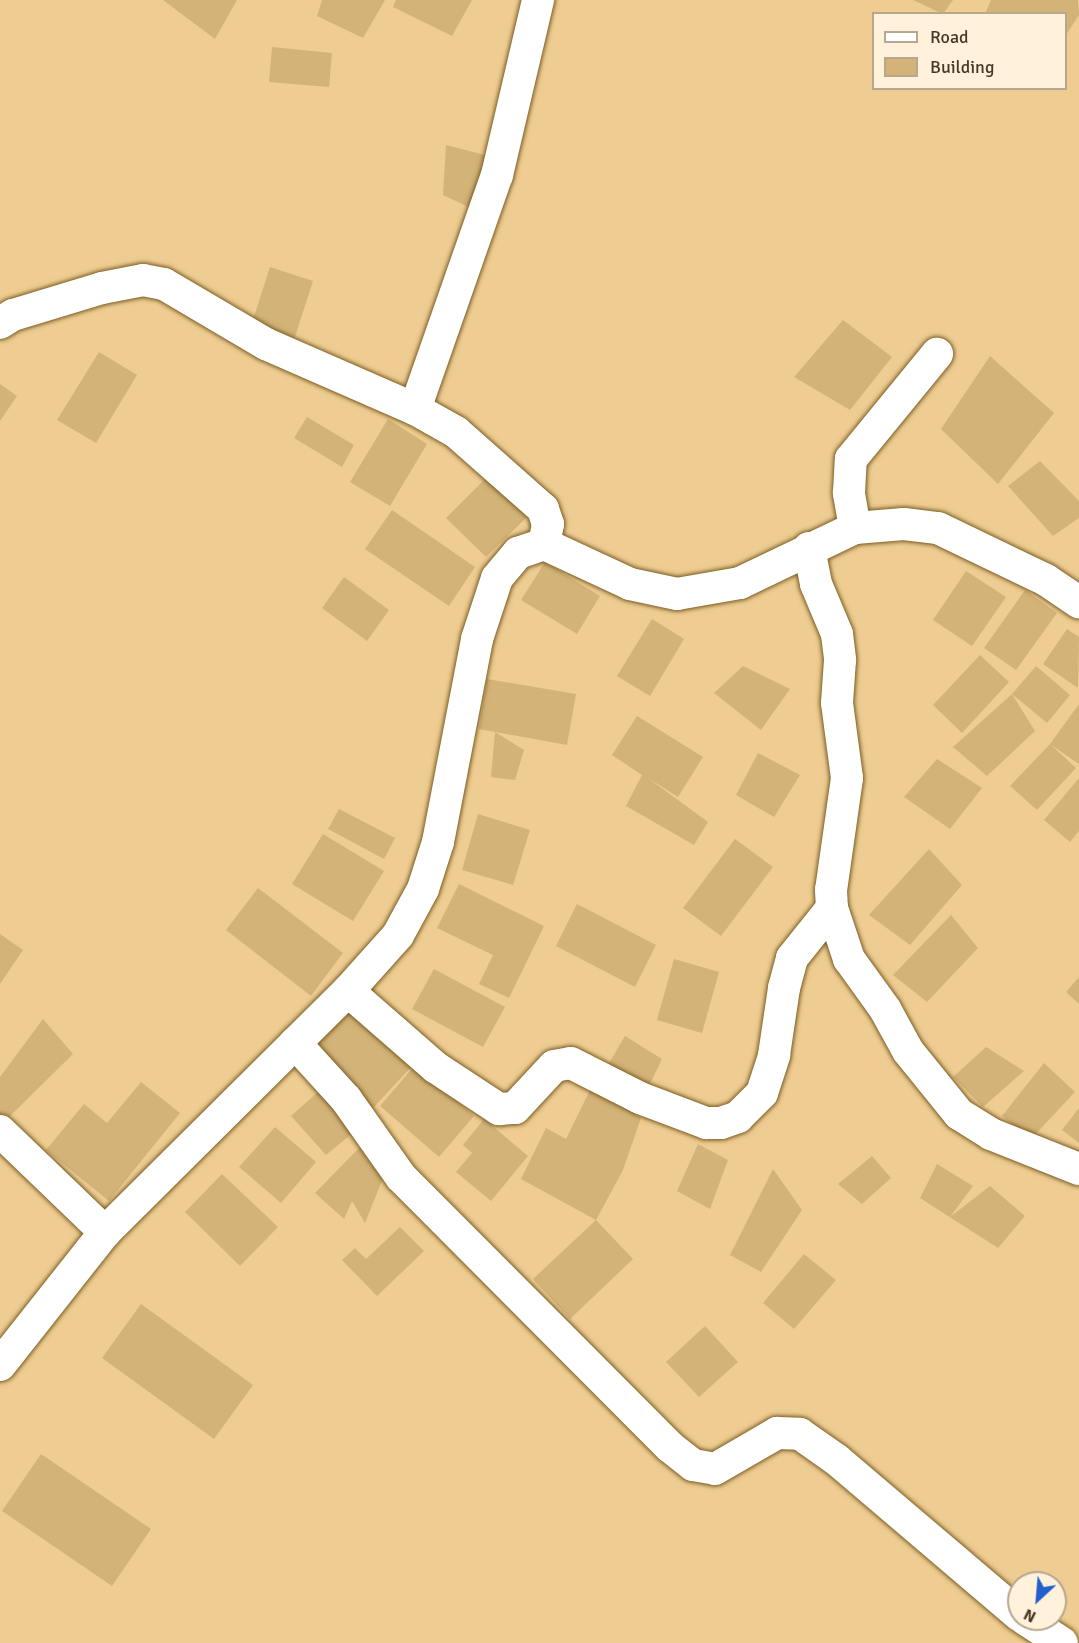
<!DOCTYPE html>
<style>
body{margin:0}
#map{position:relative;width:1079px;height:1643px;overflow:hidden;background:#efcd92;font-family:Signika,sans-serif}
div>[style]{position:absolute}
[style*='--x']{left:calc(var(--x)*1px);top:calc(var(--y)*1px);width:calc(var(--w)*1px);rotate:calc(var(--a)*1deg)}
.building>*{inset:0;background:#d3b378}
.roads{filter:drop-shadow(0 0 2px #7b5d23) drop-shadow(0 0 2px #7b5d23)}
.minor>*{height:32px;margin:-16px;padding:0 16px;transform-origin:16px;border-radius:16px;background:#fff}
span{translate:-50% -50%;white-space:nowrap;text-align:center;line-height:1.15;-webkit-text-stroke:4.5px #fff1da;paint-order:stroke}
.legend{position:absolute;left:872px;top:12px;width:195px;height:78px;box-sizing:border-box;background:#fff1da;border:2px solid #b5a790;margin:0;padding:8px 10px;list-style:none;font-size:18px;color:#473921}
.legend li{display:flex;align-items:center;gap:12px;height:30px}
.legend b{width:30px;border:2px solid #b5a790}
.north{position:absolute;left:1007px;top:1571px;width:60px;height:60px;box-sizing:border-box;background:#fff1da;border:2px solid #b5a790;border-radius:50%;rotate:206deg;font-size:16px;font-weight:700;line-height:24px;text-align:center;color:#473921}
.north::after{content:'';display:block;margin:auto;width:21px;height:27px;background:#2460cd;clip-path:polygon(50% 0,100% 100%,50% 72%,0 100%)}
</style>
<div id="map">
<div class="building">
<i style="clip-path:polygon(163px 0,237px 0,215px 39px)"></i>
<i style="clip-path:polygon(322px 0,385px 0,363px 38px,317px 16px)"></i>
<i style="clip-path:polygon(396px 0,472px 0,452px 36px,393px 7px)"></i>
<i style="clip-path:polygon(913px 0,953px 0,943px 14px)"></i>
<i style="clip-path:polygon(991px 0,1078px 0,1079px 15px,1066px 35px,1066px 14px,985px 14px)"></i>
<i style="clip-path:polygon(272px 47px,332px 53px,329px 87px,269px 82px)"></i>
<i style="clip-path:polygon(446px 145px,492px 157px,477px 211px,443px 195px)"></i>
<i style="clip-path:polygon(270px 267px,313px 281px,294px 340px,251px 326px)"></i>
<i style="clip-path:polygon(843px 320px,892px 357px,850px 410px,794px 377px)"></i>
<i style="clip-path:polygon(99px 352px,137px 375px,96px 443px,57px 420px)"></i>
<i style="clip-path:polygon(990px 356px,1054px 413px,998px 484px,941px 429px)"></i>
<i style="clip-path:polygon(0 384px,17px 396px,0 421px)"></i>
<i style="clip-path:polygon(307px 417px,354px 445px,342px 467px,294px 438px)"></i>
<i style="clip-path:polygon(388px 419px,427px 444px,390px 506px,350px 482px)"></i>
<i style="clip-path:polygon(1040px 461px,1079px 501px,1079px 518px,1053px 536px,1008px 486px)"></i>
<i style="clip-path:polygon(487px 477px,527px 517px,486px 557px,446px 518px)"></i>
<i style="clip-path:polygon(392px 510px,475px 567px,449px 606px,365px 549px)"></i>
<i style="clip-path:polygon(545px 562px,600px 596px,577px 634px,521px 600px)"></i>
<i style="clip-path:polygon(966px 571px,1006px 597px,972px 646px,933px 620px)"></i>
<i style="clip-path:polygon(344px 577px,389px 610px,367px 641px,322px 608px)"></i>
<i style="clip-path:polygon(1025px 590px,1057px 613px,1016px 670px,984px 648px)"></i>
<i style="clip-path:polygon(652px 619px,684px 639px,650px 696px,617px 676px)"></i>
<i style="clip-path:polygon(1067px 629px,1079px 637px,1078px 688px,1043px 664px)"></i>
<i style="clip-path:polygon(980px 655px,1009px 682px,962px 733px,933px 705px)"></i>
<i style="clip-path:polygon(743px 666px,790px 689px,761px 730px,714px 693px)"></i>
<i style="clip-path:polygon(1036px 666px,1070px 695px,1047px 723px,1012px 694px)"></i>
<i style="clip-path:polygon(487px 679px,576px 694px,567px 745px,479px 729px)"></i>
<i style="clip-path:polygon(1012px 694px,1035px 731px,987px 776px,953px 747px)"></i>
<i style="clip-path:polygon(1079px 704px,1079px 764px,1050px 744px,1076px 768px,1037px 810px,1010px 786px,1050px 744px)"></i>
<i style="clip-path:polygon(637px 716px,703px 757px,678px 797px,648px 778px,708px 822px,694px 845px,626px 806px,642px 775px,612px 755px)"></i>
<i style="clip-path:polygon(495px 732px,524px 750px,515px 780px,491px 777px)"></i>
<i style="clip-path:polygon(758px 753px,800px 775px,774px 817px,736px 795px)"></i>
<i style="clip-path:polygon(937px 759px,982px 788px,950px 829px,904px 797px)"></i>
<i style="clip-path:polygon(1079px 778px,1079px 831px,1070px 842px,1044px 820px)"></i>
<i style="clip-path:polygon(339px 809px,395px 838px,384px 859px,328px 829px)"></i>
<i style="clip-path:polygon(478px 814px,530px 830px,513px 885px,462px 870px)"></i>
<i style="clip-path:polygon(323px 834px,384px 871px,353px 921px,292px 884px)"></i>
<i style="clip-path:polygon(735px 839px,773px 867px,721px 936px,683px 908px)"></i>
<i style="clip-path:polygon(929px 849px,962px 885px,910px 945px,869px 915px)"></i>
<i style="clip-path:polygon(459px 884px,544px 926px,509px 998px,479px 984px,493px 955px,437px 928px)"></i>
<i style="clip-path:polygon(258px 888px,343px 953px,311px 996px,226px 930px)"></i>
<i style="clip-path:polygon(577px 904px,656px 945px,635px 987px,556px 946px)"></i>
<i style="clip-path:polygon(951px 915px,978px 948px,927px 1002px,893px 975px)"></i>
<i style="clip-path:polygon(0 934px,23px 950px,0 984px)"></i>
<i style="clip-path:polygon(674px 959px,719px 972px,702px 1033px,657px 1020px)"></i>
<i style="clip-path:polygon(434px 969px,505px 1007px,483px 1047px,412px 1009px)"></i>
<i style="clip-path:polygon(1079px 977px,1079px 1004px,1066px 992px)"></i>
<i style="clip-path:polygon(354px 1007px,414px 1064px,373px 1108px,316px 1041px)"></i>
<i style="clip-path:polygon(43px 1019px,73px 1054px,5px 1121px,0 1116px,0 1077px)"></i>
<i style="clip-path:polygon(625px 1036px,662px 1059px,645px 1094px,601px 1077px)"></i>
<i style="clip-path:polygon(986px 1047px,1024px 1071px,983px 1107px,953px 1077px)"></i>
<i style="clip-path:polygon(1044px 1063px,1075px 1092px,1031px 1139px,1002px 1116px)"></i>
<i style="clip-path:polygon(415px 1065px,474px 1116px,439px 1157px,380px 1106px)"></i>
<i style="clip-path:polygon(141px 1082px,180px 1113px,109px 1201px,46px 1150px,84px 1104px,107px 1123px)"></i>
<i style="clip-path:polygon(592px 1086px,641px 1118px,623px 1170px,596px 1220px,521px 1179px,546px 1128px,566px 1139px)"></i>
<i style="clip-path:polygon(319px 1091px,355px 1131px,326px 1155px,291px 1116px)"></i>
<i style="clip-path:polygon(1079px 1108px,1079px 1143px,1062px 1130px)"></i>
<i style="clip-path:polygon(484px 1119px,528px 1156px,491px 1201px,456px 1172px,472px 1153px,463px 1145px)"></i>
<i style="clip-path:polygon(275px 1127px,316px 1162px,281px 1203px,239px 1167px)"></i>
<i style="clip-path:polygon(698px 1144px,728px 1160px,710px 1209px,677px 1191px)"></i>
<i style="clip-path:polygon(362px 1145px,387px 1168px,365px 1223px,352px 1201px,344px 1219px,315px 1193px)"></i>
<i style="clip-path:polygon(872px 1156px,891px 1178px,862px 1204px,838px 1184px)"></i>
<i style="clip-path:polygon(937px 1164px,973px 1186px,950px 1217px,990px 1186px,1025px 1216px,998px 1248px,920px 1198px)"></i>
<i style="clip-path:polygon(773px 1169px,802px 1210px,761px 1272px,730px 1255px)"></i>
<i style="clip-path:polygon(222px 1174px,278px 1227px,240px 1266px,185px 1212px)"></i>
<i style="clip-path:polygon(596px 1220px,633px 1259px,570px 1319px,533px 1279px)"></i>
<i style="clip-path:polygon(400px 1227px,424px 1251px,377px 1296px,342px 1260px,355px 1248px,366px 1259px)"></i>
<i style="clip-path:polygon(804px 1254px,836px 1280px,794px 1329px,763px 1303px)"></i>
<i style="clip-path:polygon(141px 1304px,253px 1385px,214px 1439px,102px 1358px)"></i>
<i style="clip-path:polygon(705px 1326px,738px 1362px,699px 1397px,666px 1362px)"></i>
<i style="clip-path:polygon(41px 1454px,151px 1529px,112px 1586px,2px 1511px)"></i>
</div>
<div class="roads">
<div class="minor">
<i style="--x:0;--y:323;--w:15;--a:-32"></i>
<i style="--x:13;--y:315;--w:93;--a:-16.9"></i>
<i style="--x:102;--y:288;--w:42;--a:-11"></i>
<i style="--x:143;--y:280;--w:21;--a:11"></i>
<i style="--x:164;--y:284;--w:118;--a:30.5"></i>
<i style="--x:266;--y:344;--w:163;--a:23.6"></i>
<i style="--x:415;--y:409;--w:47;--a:29.3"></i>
<i style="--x:456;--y:432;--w:116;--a:41.5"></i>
<i style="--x:543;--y:509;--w:16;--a:72"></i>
<i style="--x:548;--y:524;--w:20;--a:101"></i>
<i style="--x:415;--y:409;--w:248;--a:-70.7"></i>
<i style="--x:497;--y:175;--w:180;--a:-76.8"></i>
<i style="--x:855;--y:528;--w:36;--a:-100"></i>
<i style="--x:849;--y:493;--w:34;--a:-87"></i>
<i style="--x:851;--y:459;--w:136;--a:-50.7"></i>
<i style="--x:809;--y:548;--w:37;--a:79"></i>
<i style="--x:816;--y:584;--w:54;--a:67.2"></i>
<i style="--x:837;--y:634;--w:26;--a:83"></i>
<i style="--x:840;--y:660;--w:43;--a:94"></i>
<i style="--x:837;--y:703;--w:76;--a:82.4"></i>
<i style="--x:847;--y:778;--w:113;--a:98.1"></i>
<i style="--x:831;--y:890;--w:18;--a:87"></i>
<i style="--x:832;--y:908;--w:54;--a:71.6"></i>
<i style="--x:849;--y:959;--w:62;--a:54.2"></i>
<i style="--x:885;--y:1009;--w:48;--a:61.3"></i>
<i style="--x:908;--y:1051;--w:81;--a:51"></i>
<i style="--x:959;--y:1114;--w:38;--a:32"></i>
<i style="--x:991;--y:1134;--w:95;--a:21.7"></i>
<i style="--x:348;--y:991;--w:116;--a:41.1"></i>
<i style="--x:435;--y:1067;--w:77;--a:33.3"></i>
<i style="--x:499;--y:1109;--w:16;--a:-4"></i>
<i style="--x:515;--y:1108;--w:57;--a:-47.1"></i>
<i style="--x:554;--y:1066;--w:17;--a:-10"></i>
<i style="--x:571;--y:1063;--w:77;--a:26.9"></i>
<i style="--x:640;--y:1098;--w:71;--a:20.7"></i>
<i style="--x:706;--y:1123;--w:15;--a:0"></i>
<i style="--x:721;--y:1123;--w:18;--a:-19"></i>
<i style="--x:738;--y:1117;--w:34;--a:-45"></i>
<i style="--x:762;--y:1093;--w:40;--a:-72"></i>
<i style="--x:774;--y:1055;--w:68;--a:-81.5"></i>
<i style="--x:784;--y:988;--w:31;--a:-75"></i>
<i style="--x:792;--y:958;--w:64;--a:-51.3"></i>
<i style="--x:295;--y:1043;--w:76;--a:47.7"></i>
<i style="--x:346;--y:1099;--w:95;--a:54.8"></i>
<i style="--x:401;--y:1177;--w:381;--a:45.1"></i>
<i style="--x:670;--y:1447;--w:29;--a:38"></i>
<i style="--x:693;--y:1465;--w:22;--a:10"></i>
<i style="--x:715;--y:1469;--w:72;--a:-30.1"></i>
<i style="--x:777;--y:1433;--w:23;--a:2"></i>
<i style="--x:800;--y:1434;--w:45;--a:35.1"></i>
<i style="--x:837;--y:1460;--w:239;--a:40.4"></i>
<i style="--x:0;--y:1131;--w:146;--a:43.9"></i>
<i style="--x:0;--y:1365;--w:169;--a:-51.7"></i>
<i style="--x:105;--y:1232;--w:342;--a:-44.8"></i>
<i style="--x:348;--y:991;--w:75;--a:-48.2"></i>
<i style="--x:398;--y:935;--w:52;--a:-61.5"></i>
<i style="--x:423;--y:889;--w:49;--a:-72.3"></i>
<i style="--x:438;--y:842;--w:207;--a:-79.1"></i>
<i style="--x:477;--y:639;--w:64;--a:-71.8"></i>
<i style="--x:497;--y:578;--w:33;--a:-50"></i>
<i style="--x:518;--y:553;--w:28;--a:-19"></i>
<i style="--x:544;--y:544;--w:95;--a:24.9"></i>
<i style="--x:630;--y:584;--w:48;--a:12"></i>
<i style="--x:677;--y:594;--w:64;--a:-9.9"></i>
<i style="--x:740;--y:583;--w:127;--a:-25.6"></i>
<i style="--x:855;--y:528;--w:49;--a:-4.7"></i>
<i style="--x:904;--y:524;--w:34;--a:7"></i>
<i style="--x:938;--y:528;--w:120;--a:25.7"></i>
<i style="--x:1046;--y:580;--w:40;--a:34"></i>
<i style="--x:1025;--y:1619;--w:44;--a:33"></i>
</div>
</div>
<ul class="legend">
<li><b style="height:8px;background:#fff"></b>Road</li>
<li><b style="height:16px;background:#d3b378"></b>Building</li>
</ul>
<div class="north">N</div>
</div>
